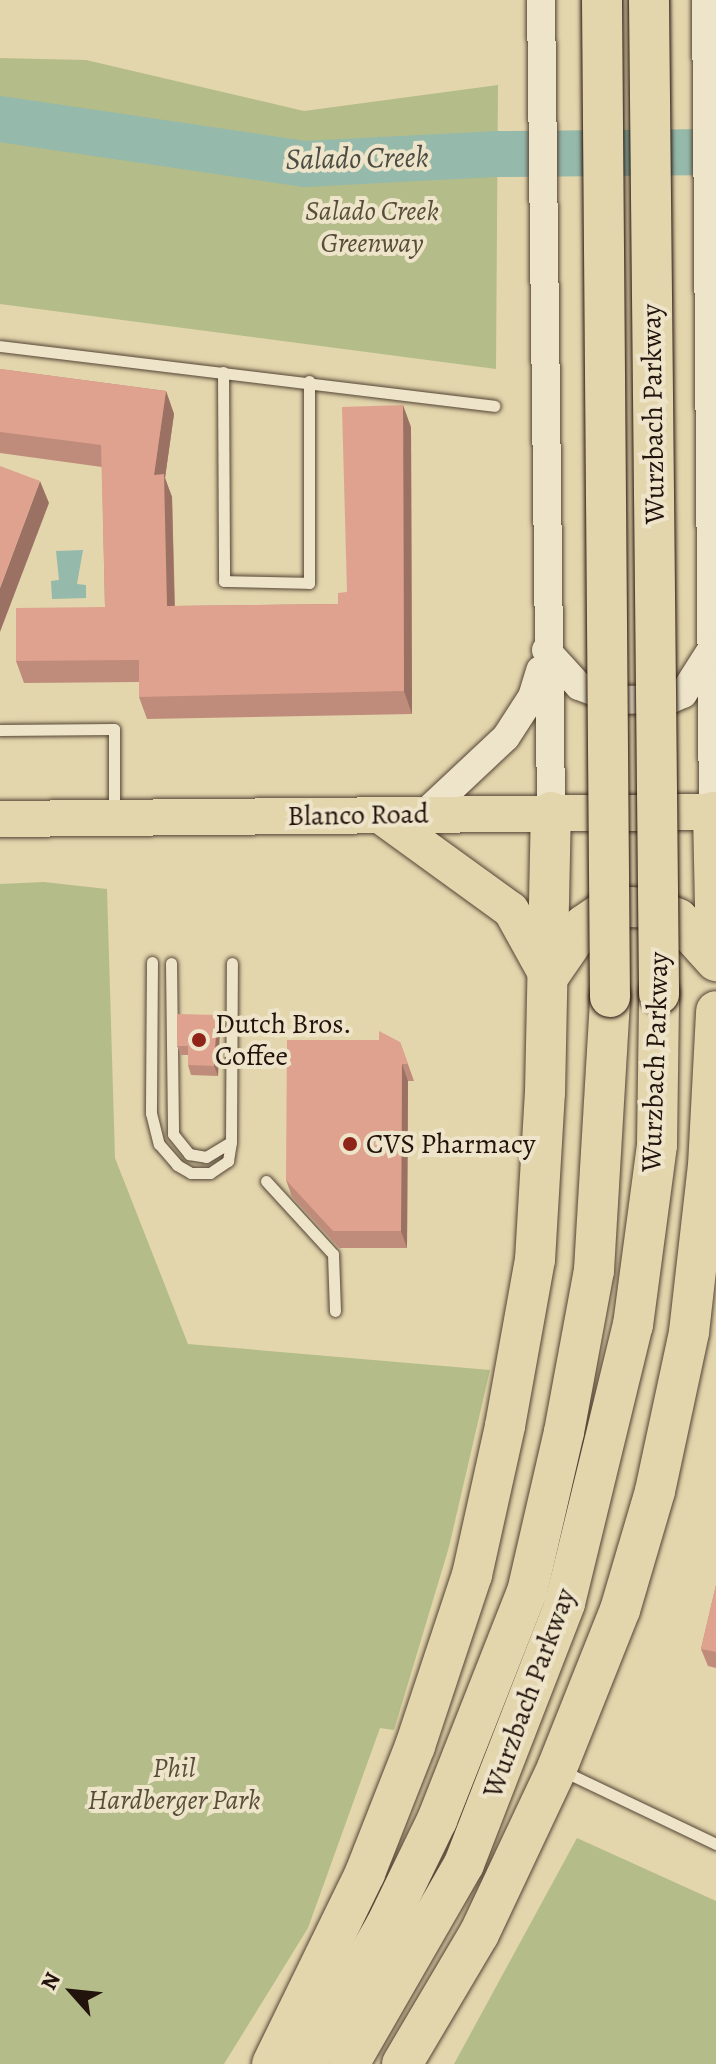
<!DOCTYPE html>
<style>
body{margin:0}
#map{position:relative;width:716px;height:2064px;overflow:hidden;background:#e3d5ac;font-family:Alegreya,serif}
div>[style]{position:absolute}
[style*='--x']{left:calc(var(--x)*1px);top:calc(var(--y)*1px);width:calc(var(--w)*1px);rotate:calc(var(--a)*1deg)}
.green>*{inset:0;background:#b4bd89}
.water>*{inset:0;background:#95b9aa}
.river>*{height:46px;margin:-23px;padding:0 23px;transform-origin:23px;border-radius:23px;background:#95b9aa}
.roads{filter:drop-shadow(0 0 2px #534435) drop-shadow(0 0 2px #534435)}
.service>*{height:11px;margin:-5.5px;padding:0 5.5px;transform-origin:5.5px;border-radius:5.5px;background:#ede4c9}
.tertiary>*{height:28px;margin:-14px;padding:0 14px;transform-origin:14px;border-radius:14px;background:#ede4c9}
.primary>*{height:36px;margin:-18px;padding:0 18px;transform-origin:18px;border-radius:18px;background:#e3d5ac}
.motorway>*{height:40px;margin:-20px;padding:0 20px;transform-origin:20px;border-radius:20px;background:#e3d5ac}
.bridges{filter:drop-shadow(0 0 2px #23130d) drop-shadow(0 0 2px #23130d)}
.motorway-bridge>*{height:40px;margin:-20px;padding:0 20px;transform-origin:20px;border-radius:20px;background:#e3d5ac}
.wall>*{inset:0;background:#bf8b7a}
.shaded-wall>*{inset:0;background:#9b7163}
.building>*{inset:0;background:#dea28e}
.dots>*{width:22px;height:22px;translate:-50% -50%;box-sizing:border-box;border:4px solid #ede4c9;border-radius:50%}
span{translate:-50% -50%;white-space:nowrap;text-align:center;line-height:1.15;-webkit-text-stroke:8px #ede4c9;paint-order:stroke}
.park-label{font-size:28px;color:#564e38;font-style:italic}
.street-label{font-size:28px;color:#23130d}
.poi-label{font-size:28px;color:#23130d}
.left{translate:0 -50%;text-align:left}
.water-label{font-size:30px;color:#4b4d44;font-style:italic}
.north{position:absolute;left:32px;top:1952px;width:80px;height:80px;-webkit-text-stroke:6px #ede4c9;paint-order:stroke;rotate:297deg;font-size:22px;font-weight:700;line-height:32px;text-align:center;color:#23130d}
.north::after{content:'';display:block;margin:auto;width:28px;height:36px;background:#23130d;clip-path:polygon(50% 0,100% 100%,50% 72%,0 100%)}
</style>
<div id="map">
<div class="green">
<i style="clip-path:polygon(0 58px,86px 60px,304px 111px,498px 85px,496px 369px,0 304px)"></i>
<i style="clip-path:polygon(44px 882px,107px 889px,115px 1158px,188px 1344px,490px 1370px,449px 1547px,394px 1730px,380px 1728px,308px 1928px,224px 2064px,0 2064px,0 884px)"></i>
<i style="clip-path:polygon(577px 1838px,716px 1901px,716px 2064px,454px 2064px)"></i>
</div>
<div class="water">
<i style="clip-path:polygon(83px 550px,77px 584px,86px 585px,86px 598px,52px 599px,51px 581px,59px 580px,56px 551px)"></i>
</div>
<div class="river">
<i style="--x:0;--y:119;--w:308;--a:8.4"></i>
<i style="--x:305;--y:164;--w:193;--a:-3"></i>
<i style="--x:498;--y:154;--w:218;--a:-0.5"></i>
</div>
<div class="roads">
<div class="service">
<i style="--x:0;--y:346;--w:498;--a:6.9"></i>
<i style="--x:223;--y:372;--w:209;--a:89.7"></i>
<i style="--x:224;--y:581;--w:85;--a:1.3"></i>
<i style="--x:309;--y:583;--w:202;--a:-90"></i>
<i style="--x:0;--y:730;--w:114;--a:-0.5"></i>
<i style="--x:114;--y:729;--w:86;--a:90"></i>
<i style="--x:152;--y:962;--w:151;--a:90.4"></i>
<i style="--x:151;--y:1113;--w:32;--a:76"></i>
<i style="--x:159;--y:1144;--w:28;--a:49"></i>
<i style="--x:177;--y:1165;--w:16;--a:30"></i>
<i style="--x:191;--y:1173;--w:19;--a:0"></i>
<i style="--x:210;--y:1173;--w:22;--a:-34"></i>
<i style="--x:228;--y:1161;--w:19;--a:-81"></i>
<i style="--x:171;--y:963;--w:171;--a:89.3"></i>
<i style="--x:173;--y:1134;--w:26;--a:51"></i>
<i style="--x:189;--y:1154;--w:17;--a:10"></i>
<i style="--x:206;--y:1157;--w:29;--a:-31"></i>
<i style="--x:231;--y:1142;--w:179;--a:-89.7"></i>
<i style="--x:266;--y:1181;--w:99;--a:47.5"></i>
<i style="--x:333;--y:1254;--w:57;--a:88"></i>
<i style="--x:561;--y:1770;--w:172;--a:25.5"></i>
</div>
<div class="tertiary">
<i style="--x:541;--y:0;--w:812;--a:89.29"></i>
<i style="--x:706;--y:0;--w:812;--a:89.51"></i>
<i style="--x:546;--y:650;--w:49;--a:47.5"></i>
<i style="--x:579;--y:686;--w:39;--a:21"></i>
<i style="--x:615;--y:700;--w:56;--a:-1"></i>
<i style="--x:671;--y:699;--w:13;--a:-23"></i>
<i style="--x:683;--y:694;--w:56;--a:-57.4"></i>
<i style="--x:424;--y:814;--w:112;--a:-43.2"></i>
<i style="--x:506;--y:737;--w:48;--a:-57"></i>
<i style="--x:532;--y:697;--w:28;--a:-73"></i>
</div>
<div class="primary">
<i style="--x:381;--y:816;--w:160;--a:35.9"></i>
<i style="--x:511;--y:910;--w:77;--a:61.1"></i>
<i style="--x:0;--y:819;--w:716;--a:-0.56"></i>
</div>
<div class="motorway">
<i style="--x:713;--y:812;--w:142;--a:88.8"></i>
<i style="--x:548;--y:977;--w:63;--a:-55.3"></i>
<i style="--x:584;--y:925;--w:23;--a:-34"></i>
<i style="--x:603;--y:912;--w:25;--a:-12"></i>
<i style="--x:627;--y:907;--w:24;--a:2"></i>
<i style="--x:651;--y:908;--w:29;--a:22"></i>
<i style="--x:678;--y:919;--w:57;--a:47.9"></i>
<i style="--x:272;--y:2064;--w:212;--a:-64"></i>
<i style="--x:365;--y:1873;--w:136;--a:-68.5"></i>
<i style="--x:415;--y:1746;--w:180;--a:-71.6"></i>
<i style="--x:472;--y:1575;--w:153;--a:-77.5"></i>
<i style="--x:505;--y:1426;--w:169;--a:-79.8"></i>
<i style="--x:535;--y:1260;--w:167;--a:-86.6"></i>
<i style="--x:545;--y:1093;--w:281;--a:-88.8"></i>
<i style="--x:306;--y:2064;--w:160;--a:-60.1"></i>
<i style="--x:386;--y:1925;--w:117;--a:-64.1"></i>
<i style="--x:437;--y:1820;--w:245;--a:-68.5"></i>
<i style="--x:527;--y:1592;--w:164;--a:-77"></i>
<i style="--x:564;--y:1432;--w:165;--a:-79.5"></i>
<i style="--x:594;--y:1270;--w:273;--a:-86.6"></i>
<i style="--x:349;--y:2064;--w:231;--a:-60.1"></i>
<i style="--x:464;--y:1864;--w:280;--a:-68.8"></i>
<i style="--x:565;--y:1603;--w:286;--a:-76.3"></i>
<i style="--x:633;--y:1325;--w:182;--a:-82.4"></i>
<i style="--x:657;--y:1145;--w:151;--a:-89.2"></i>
<i style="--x:402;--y:2064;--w:151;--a:-59.4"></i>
<i style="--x:479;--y:1934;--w:183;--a:-64.8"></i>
<i style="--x:557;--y:1768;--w:170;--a:-68.3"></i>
<i style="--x:620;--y:1610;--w:124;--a:-73.6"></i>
<i style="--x:655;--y:1491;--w:163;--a:-77.9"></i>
<i style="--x:689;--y:1332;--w:167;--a:-83.5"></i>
<i style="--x:708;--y:1166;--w:155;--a:-87"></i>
</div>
</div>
<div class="bridges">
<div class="motorway-bridge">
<i style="--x:602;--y:0;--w:997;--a:89.54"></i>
<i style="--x:649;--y:0;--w:994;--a:89.42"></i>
</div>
</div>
<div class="wall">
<i style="clip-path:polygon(0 369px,166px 391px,174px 414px,165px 478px,172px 497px,175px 606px,338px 604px,347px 592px,411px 427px,412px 714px,147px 719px,139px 697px,139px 682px,24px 683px,16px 661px,105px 607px,102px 467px,0 453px)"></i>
<i style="clip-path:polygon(220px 1025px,218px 1076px,191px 1075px,188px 1065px,188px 1055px,181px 1055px,177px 1046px)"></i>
<i style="clip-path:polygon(400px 1042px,414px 1081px,408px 1081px,407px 1248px,339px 1248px,292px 1197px,286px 1180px)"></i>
<i style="clip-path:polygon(716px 1585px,716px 1668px,708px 1666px,701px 1649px)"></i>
</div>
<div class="shaded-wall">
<i style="clip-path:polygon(166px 391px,174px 414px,165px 478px,172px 497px,175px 629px,167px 606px,154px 475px)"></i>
<i style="clip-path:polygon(403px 405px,411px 427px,412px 714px,404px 691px)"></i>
<i style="clip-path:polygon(40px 481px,49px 503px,0 632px,0 588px)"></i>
<i style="clip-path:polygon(217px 1015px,220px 1025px,218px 1076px,214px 1066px)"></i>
<i style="clip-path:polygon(402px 1064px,408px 1081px,407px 1248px,401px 1231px)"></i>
</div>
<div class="building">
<i style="clip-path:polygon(0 369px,166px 391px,154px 475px,164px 474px,167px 606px,338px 604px,338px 593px,347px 592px,342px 407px,403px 405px,404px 691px,139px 697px,139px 660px,16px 661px,16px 608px,105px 607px,101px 445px,0 432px)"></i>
<i style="clip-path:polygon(0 466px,40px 481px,0 588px)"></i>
<i style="clip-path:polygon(177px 1014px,217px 1015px,214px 1066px,188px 1065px,188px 1046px,177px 1046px)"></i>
<i style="clip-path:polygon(379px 1031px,400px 1042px,408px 1064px,402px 1064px,401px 1231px,333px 1231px,286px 1180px,287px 1040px,379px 1040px)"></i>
<i style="clip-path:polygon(716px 1585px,716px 1652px,701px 1649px)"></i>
</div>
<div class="dots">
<i style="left:199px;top:1040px;background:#8f2418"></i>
<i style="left:350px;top:1144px;background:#8f2418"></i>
</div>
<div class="park-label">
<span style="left:372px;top:227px">Salado Creek<br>Greenway</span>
<span style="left:174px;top:1784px">Phil<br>Hardberger Park</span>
</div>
<div class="street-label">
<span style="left:653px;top:414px;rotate:-91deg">Wurzbach Parkway</span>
<span style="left:358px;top:815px;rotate:-1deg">Blanco Road</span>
<span style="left:655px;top:1062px;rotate:-88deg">Wurzbach Parkway</span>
<span style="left:529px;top:1693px;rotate:-70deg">Wurzbach Parkway</span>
</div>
<div class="poi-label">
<span class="left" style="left:215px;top:1040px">Dutch Bros.<br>Coffee</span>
<span class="left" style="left:366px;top:1144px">CVS Pharmacy</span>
</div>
<div class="water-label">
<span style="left:357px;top:158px;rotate:-1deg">Salado Creek</span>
</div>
<div class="north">N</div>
</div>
